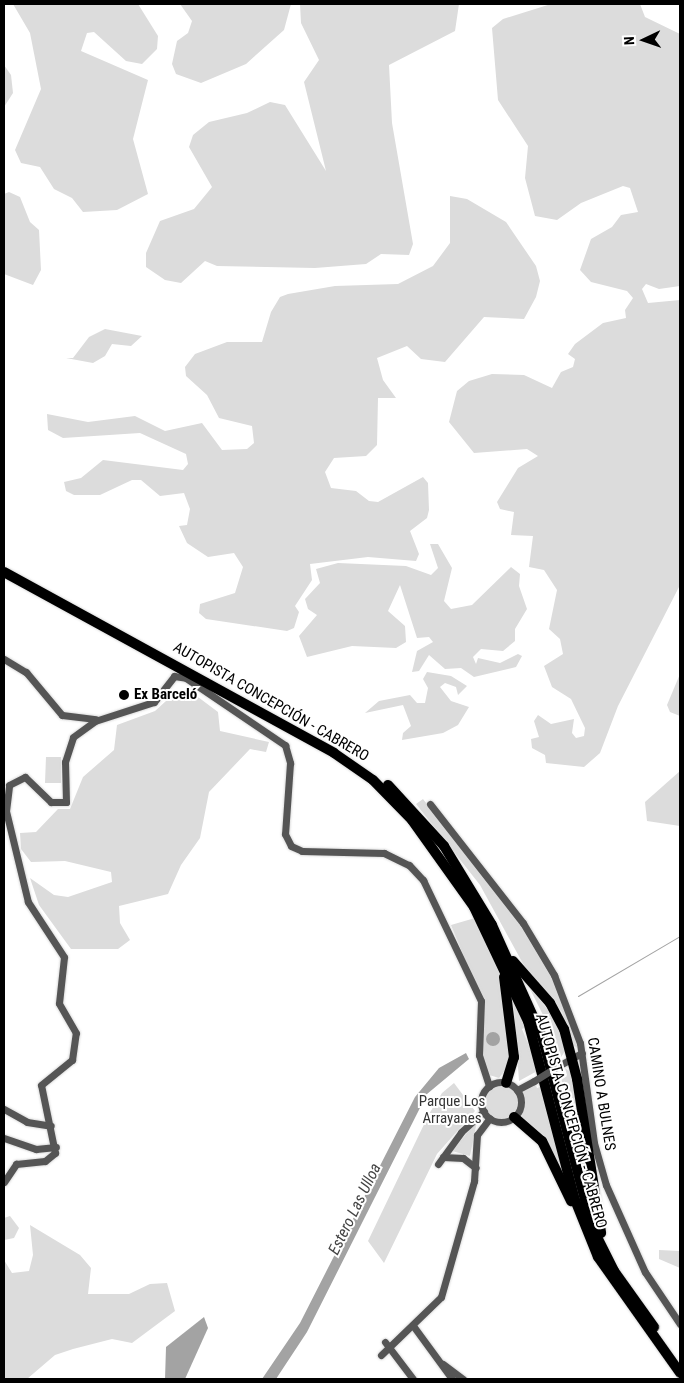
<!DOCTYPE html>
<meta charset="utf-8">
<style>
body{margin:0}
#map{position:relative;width:684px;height:1383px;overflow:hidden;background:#fff;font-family:"Roboto Condensed",sans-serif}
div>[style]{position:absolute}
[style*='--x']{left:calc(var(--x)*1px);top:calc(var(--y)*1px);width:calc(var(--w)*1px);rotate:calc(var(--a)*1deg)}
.green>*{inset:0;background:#dcdcdc}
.round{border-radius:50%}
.water>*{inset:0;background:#a3a3a3}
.stream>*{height:1px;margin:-0.5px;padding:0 0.5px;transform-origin:0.5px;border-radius:0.5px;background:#a3a3a3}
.roads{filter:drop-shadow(0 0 1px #dbdbdb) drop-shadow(0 0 1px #dbdbdb)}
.minor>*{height:7px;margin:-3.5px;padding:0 3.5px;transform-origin:3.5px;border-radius:3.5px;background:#555}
.minor>.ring{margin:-3.5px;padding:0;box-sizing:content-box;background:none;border:7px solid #555;border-radius:50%}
.highway>*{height:10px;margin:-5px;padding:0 5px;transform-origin:5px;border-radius:5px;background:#000}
.minor-bridge>*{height:7px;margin:-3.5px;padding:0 3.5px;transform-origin:3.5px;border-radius:3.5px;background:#555}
.dots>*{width:14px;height:14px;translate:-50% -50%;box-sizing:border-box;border:2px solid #fff;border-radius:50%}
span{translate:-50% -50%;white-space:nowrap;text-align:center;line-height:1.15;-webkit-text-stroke:4px #fff;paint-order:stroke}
.poi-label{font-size:15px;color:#000;font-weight:700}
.left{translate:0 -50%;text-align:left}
.street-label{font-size:15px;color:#000}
.park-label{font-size:15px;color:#333}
.water-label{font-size:16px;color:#444;font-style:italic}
.frame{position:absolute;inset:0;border:5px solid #000;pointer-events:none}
.north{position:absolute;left:619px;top:15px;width:50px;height:50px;-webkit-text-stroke:4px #fff;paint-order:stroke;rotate:267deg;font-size:14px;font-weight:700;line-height:20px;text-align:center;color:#000}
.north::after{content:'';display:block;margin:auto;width:18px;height:22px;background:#000;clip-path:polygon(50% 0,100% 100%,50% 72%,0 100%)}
</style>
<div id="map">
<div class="green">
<i style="clip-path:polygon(13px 4px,138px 4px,158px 36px,157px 49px,142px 64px,126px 61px,94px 32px,87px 33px,81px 51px,148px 80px,133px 139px,148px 194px,117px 210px,83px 212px,72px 198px,54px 189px,40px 167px,21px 163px,15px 150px,41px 89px,30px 33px)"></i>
<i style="clip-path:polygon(180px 4px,291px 4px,284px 30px,246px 64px,201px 83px,176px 74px,172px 64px,177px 41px,188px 33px,192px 21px)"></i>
<i style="clip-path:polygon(300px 4px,459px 4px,455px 31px,389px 65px,392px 123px,413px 244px,409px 255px,381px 254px,366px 264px,315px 268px,217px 266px,205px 261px,181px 283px,165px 280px,146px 267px,146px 253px,160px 221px,194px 209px,212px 187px,189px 147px,193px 135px,209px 122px,247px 113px,270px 102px,285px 105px,326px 171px,304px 82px,319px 60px,301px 23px)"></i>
<i style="clip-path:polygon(551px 4px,640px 4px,645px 17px,680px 34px,680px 286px,659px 289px,646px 284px,642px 289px,648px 303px,680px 300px,679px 587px,618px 706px,600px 753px,584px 767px,546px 763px,545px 755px,532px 748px,531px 739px,539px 737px,534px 721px,538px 715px,551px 724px,574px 719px,572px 733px,576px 738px,584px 736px,585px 728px,571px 699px,552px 687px,544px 666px,563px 654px,560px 639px,549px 629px,557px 590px,544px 570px,529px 567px,533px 536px,511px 535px,514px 512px,500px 509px,497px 502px,518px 468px,538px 456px,527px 449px,474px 453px,449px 422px,457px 391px,469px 381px,492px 374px,524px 375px,552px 388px,561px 372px,573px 367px,575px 359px,568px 354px,575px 344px,603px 323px,626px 318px,625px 310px,633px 298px,627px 291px,591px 282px,580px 270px,591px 239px,612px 227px,621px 215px,638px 212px,630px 188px,623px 186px,581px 203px,557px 220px,535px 216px,525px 178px,528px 146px,498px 100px,492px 28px,503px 19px)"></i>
<i style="clip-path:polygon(4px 65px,11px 75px,13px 93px,4px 107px)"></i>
<i style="clip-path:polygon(9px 192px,20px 197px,30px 222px,39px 230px,41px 270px,33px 285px,4px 274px,4px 194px)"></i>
<i style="clip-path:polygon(450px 196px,467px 199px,506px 222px,536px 266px,540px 281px,536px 297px,524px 319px,484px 317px,445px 362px,421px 359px,407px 346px,377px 358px,383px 380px,396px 398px,378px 398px,377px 445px,366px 456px,334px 458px,325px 472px,331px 488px,356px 491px,369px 501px,378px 502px,423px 477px,428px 483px,429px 510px,427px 518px,410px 531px,419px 554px,416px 561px,368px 557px,310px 564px,312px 580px,295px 606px,299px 612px,294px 628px,287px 631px,206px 619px,199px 613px,200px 604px,235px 593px,243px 567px,234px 553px,208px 557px,187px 543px,179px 526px,187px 525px,190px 509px,184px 493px,160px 496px,141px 480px,132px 480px,100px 495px,74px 495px,66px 491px,64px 482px,81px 478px,103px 460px,183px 470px,188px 464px,186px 454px,140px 433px,63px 438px,48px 430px,47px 414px,88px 422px,135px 416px,165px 431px,202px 423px,222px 450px,247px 449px,254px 443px,252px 426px,219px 418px,207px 395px,186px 376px,185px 367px,195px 354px,227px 342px,262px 342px,271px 312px,280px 297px,288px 294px,335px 286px,398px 284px,433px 266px,450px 243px)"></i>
<i style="clip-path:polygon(105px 329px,142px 336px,131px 346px,112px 344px,105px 356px,93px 363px,66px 358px,73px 358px,89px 337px)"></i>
<i style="clip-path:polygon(430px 544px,438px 544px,452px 568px,444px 601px,451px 609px,472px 605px,511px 567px,520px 574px,519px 586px,527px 609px,515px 629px,515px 641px,503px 651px,481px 649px,473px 657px,476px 664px,478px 658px,500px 663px,518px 654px,522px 656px,516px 667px,474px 677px,461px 668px,445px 669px,429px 655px,419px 671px,412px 672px,417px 651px,433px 642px,429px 637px,417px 638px,400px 585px,388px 611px,405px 626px,406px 642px,396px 648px,352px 646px,307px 657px,299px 636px,317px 615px,308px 609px,305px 599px,320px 583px,316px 569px,338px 563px,406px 566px,431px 575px,438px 568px)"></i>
<i style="clip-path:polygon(427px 672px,451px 676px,467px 686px,458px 695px,456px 687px,445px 683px,440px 687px,451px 701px,469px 707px,458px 725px,443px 733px,402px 740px,403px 733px,411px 726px,403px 705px,365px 713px,379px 701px,410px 695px,417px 703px,425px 703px,428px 688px,423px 679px)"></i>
<i style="clip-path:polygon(680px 674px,680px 716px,670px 712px,667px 705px)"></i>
<i style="clip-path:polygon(177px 691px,198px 697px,218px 712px,220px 731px,269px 742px,266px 752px,250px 749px,209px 792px,200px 838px,181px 865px,168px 894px,119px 906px,120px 923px,130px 940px,118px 949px,71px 949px,39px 905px,30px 878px,54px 895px,68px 897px,112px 882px,111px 872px,65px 861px,31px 862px,21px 849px,20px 833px,36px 832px,58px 809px,70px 809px,83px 777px,114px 750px,117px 725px,155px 711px)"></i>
<i style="clip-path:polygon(46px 757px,61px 757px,61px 783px,45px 783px)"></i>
<i style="clip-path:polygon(680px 771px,680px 826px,647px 821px,645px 802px)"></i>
<i style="clip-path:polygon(423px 799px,518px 921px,557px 987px,579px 1049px,573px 1045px,562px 1012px,527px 971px,480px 885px,416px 804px)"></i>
<i style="clip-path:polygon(475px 918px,501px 976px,510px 1064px,499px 1078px,486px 1074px,481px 1057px,485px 1009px,451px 925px)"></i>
<i style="clip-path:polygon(527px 983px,561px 1027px,565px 1051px,558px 1062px,546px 1021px)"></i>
<i style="clip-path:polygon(513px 996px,527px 1026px,522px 1029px,539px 1070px,519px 1081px)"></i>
<i style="clip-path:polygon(565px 1068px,573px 1074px,589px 1195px,561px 1078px,567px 1075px)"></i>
<i style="clip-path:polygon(454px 1083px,475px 1111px,437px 1154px,384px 1263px,368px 1241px,429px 1114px,442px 1093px)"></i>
<i style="clip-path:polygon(535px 1083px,537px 1088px,543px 1086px,566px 1182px,544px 1139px,522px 1118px,523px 1092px)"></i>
<i class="round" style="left:484px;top:1085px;width:34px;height:34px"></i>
<i style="clip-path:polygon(477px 1121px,470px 1156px,452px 1151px)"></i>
<i style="clip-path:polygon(10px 1216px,19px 1228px,14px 1238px,4px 1240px,4px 1218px)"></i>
<i style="clip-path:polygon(30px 1225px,80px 1255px,91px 1268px,88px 1294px,129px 1294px,150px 1284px,167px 1283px,175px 1311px,132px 1343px,112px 1339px,73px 1349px,55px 1355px,27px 1379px,4px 1379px,4px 1260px,12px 1273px,29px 1271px,33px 1255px)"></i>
<i style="clip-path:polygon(659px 1250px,680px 1251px,680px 1268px,659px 1259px)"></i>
</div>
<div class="water">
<i class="round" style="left:486px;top:1032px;width:14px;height:14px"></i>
<i style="clip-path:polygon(466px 1053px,469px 1059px,427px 1094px,307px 1332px,276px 1379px,262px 1379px,300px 1323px,415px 1097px,439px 1068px)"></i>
<i style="clip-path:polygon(204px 1317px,208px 1328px,185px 1379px,165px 1379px,166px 1347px)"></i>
</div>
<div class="stream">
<i style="--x:578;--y:996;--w:118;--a:-30.5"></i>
</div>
<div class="roads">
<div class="minor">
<i style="--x:4;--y:659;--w:26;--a:31"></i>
<i style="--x:26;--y:672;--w:56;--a:50.1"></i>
<i style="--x:62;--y:715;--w:34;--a:7"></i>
<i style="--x:430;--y:804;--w:151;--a:52"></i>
<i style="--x:523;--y:923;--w:61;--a:59.2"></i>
<i style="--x:554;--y:975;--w:73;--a:69.1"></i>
<i style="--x:580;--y:1043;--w:101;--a:82"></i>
<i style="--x:594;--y:1143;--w:44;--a:74.1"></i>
<i style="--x:606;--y:1185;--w:95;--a:65.9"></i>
<i style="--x:645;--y:1272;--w:63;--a:56.1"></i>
<i style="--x:560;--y:1065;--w:25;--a:-29"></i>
<i class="ring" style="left:481px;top:1082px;width:33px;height:33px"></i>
<i style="--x:517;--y:1090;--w:19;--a:-28"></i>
<i style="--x:4;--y:1109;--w:26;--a:29"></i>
<i style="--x:27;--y:1122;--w:24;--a:9"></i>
<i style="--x:4;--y:1138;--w:34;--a:19"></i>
<i style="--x:36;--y:1149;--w:20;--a:-6"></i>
<i style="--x:443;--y:1157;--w:20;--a:3"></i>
<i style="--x:463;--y:1158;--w:16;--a:38"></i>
<i style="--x:438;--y:1164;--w:39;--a:-54"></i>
<i style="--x:461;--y:1132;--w:31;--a:-42"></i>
<i style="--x:4;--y:1182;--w:22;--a:-56"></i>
<i style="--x:16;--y:1164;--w:29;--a:-6"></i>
<i style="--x:45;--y:1161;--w:13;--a:-39"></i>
<i style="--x:55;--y:1153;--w:69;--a:-101.6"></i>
<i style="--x:41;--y:1085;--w:40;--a:-39"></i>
<i style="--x:72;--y:1060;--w:27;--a:-82"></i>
<i style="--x:76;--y:1033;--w:34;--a:-120"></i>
<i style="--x:59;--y:1003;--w:46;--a:-83.8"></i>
<i style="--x:64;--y:957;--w:66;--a:-123.2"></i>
<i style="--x:28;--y:902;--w:94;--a:-103.6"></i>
<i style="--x:6;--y:811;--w:26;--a:-83"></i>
<i style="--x:9;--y:785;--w:18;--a:-27"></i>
<i style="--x:25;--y:777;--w:36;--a:44"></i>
<i style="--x:51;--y:802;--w:15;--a:0"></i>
<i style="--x:66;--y:802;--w:40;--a:-91.4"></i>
<i style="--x:65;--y:762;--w:26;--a:-72"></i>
<i style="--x:73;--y:737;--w:27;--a:-36"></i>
<i style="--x:95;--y:721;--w:62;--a:-17.9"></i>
<i style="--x:154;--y:702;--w:33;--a:-52"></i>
<i style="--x:174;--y:676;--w:12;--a:9"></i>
<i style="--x:186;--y:678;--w:120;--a:34.1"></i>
<i style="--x:285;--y:745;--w:19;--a:74"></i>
<i style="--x:290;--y:763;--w:71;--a:94"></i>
<i style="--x:285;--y:834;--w:13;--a:63"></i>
<i style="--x:291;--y:846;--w:12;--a:24"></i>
<i style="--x:302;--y:851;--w:82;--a:1.4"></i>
<i style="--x:384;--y:853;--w:28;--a:26"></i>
<i style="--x:409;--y:865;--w:21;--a:47"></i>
<i style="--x:423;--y:880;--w:134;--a:64.4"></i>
<i style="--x:481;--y:1001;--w:54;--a:92.1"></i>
<i style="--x:479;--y:1055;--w:33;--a:72"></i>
<i style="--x:414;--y:1327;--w:64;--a:53.8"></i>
<i style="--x:385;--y:1342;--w:46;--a:52.9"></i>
<i style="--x:381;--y:1355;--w:83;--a:-44"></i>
<i style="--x:441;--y:1297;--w:121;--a:-74.1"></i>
<i style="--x:474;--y:1181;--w:46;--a:-86.3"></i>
<i style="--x:477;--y:1135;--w:21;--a:-53"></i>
<i style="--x:443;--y:1364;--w:25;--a:37"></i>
</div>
<div class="highway">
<i style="--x:4;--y:572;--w:376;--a:28.7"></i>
<i style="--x:334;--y:753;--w:47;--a:34.7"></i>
<i style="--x:373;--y:780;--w:56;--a:45.7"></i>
<i style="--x:412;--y:820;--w:107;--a:54.5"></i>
<i style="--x:474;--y:907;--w:126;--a:64.7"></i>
<i style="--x:528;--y:1021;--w:185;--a:75.3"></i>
<i style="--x:575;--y:1200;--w:61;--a:68"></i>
<i style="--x:598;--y:1257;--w:142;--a:54.7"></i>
<i style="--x:388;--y:785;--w:83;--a:47.4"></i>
<i style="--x:444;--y:846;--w:92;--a:58.7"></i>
<i style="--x:492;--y:925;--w:122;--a:65.8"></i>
<i style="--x:542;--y:1036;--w:197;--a:75.3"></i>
<i style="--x:592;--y:1227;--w:49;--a:63.4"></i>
<i style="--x:614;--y:1271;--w:69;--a:54.5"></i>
<i style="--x:513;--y:961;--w:56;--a:48.6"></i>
<i style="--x:550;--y:1003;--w:30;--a:62"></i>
<i style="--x:564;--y:1029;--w:52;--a:75.4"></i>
<i style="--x:577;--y:1079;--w:156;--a:81.1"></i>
<i style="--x:504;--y:977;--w:81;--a:82.9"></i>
<i style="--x:514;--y:1057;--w:27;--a:107"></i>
<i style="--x:514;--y:1117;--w:37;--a:41"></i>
<i style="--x:542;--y:1141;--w:67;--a:64.2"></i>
</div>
</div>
<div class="minor-bridge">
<i style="--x:534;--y:1081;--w:31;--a:-32"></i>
</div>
<div class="dots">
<i style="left:124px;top:695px;background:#000"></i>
</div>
<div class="poi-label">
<span class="left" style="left:134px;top:695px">Ex Barceló</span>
</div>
<div class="street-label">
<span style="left:271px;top:702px;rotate:30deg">AUTOPISTA CONCEPCIÓN - CABRERO</span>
<span style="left:601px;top:1094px;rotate:81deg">CAMINO A BULNES</span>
<span style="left:571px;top:1121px;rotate:74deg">AUTOPISTA CONCEPCIÓN - CABRERO</span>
</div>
<div class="park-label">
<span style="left:452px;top:1110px">Parque Los<br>Arrayanes</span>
</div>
<div class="water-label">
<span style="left:355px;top:1209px;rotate:-64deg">Estero Las Ulloa</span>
</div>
<div class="frame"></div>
<div class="north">N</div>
</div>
